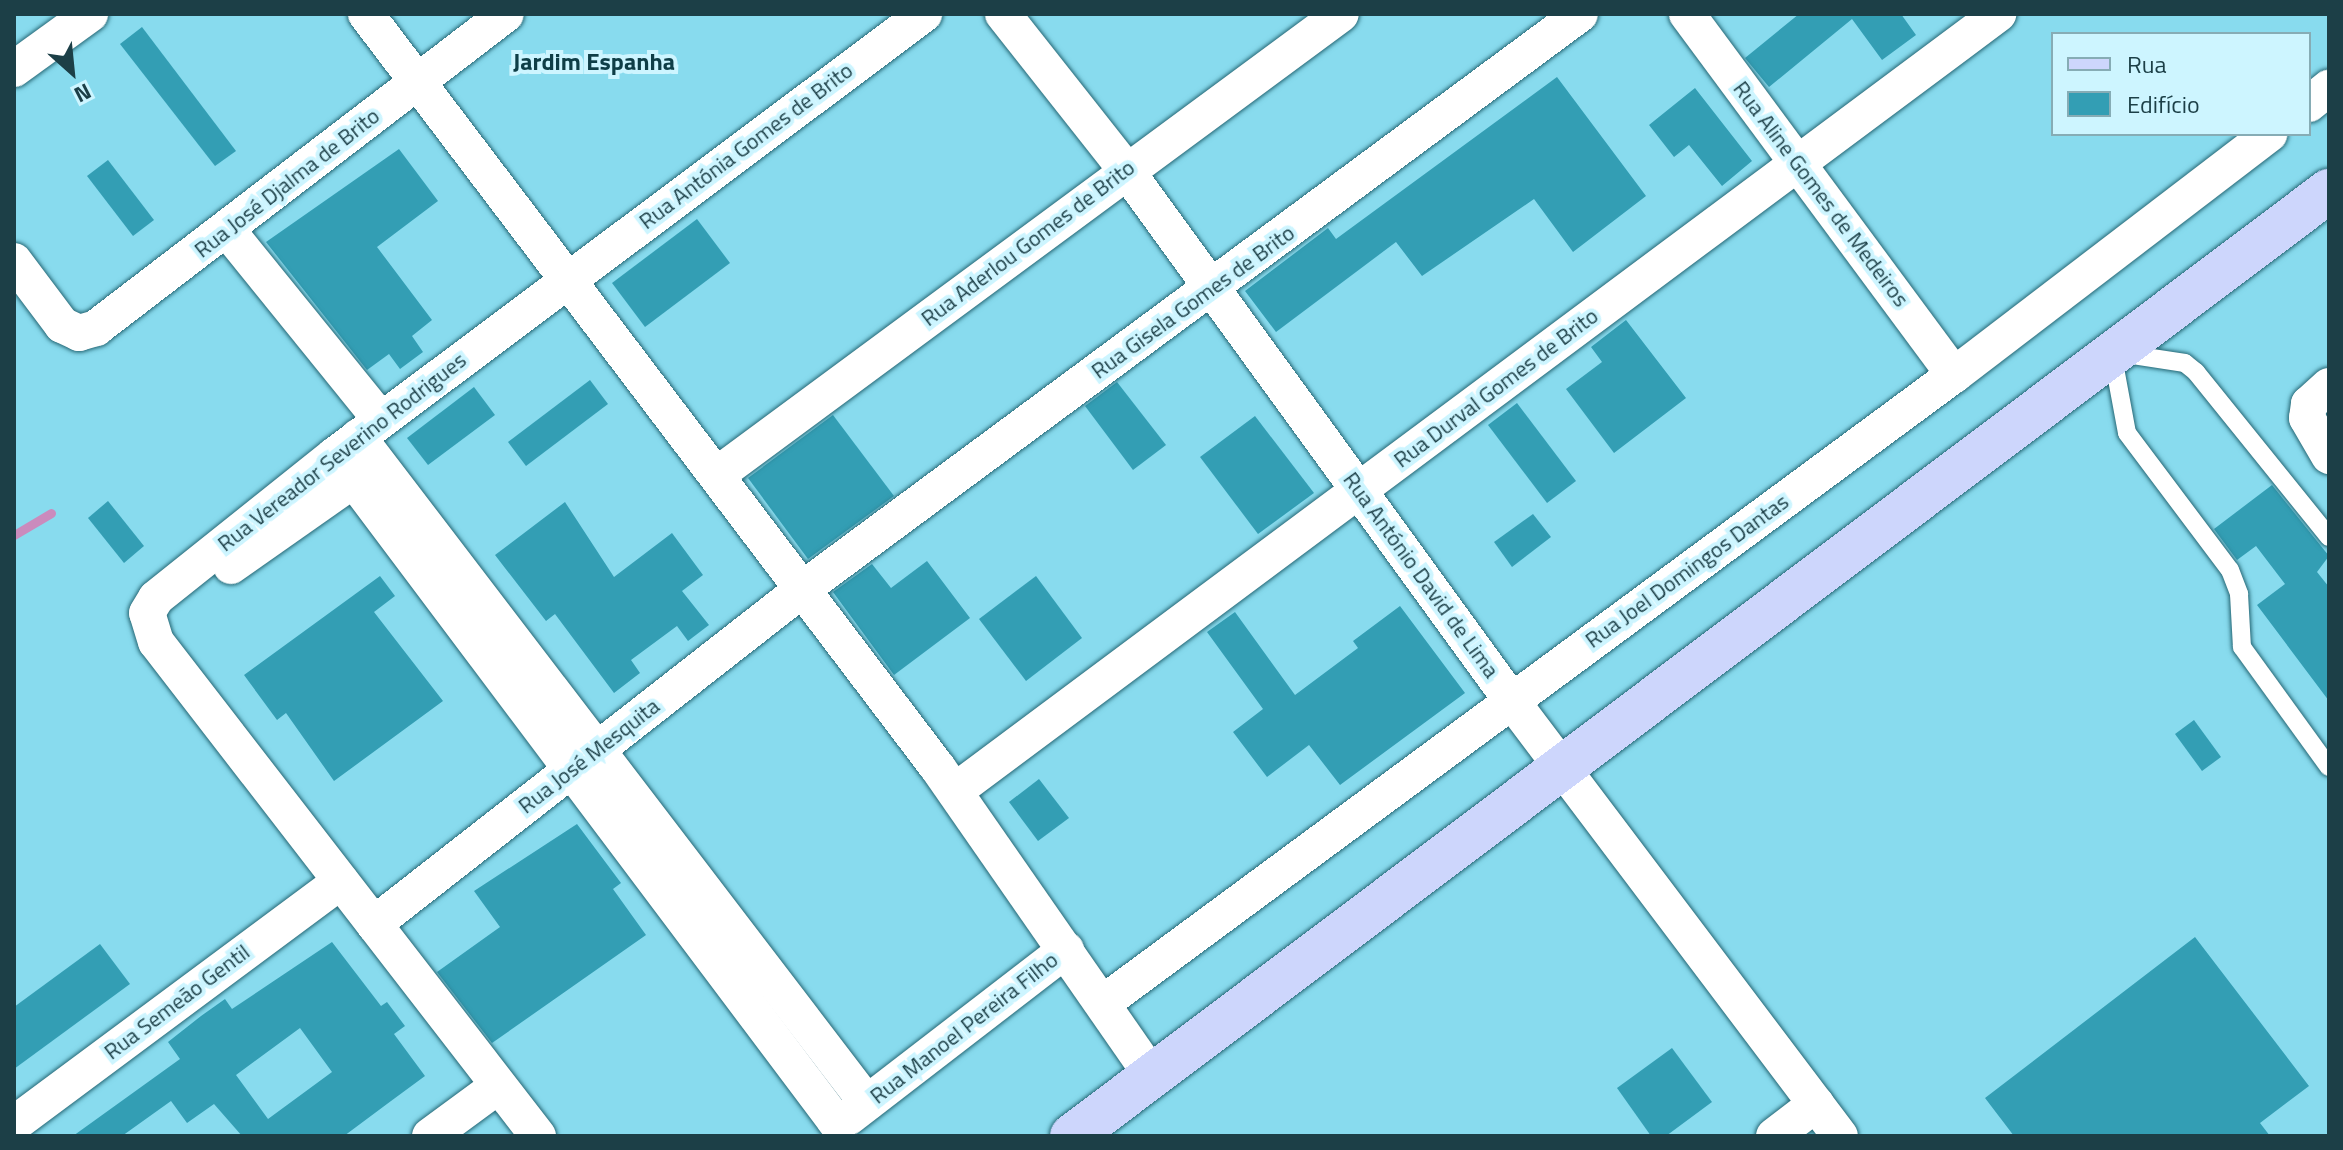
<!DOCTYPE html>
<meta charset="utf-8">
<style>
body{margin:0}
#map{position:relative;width:2343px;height:1150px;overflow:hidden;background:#88dbee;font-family:"Titillium Web",sans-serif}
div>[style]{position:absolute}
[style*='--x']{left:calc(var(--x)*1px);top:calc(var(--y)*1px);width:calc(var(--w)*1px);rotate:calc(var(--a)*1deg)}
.stream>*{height:9px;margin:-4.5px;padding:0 4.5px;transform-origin:4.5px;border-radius:4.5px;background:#ca8bbd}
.building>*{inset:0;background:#339eb4}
.roads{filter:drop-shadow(0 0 2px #266775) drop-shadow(0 0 2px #266775)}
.lane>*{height:18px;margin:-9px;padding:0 9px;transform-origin:9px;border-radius:9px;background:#fff}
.street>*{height:36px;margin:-18px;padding:0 18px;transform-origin:18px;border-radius:18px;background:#fff}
.primary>*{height:44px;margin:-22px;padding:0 22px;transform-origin:22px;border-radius:22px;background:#cdd6fc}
span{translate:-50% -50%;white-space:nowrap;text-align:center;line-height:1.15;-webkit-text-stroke:8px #cdf5ff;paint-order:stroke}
.street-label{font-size:22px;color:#1c3f47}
.neighbourhood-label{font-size:24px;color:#0f3e47;font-weight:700}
.frame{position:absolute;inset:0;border:16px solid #1c3f47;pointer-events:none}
.legend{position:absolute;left:2051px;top:32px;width:260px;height:104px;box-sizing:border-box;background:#cdf5ff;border:2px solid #86acb5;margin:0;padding:10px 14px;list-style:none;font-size:24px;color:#1c3f47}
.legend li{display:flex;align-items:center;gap:16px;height:40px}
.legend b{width:40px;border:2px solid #86acb5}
.north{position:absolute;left:32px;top:32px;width:80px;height:80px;-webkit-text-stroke:6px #cdf5ff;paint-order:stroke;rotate:153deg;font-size:22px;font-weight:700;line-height:32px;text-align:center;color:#1c3f47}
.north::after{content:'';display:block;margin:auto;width:28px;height:36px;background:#1c3f47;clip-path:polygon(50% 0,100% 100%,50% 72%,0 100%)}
</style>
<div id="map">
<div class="stream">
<i style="--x:14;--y:535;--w:43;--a:-30.7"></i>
</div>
<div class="building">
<i style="clip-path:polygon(1799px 14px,1901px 14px,1916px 35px,1882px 60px,1852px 19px,1769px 87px,1745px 58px)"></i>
<i style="clip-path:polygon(142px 27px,236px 151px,215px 166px,120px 44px)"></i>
<i style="clip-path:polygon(1557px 77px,1646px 196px,1573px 252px,1534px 199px,1422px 276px,1396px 242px,1276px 332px,1245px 291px,1328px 228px,1336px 239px)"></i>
<i style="clip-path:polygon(1695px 88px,1752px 161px,1722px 186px,1689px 145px,1674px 157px,1649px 125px)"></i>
<i style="clip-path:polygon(399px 149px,438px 201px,377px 247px,432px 320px,412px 336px,423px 352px,400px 369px,389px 354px,367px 370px,266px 242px)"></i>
<i style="clip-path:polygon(108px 160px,154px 220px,133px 236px,87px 176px)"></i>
<i style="clip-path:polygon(697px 219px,730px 263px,645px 327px,612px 283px)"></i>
<i style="clip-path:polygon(1626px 320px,1686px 398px,1614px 453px,1566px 389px,1602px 362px,1591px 347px)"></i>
<i style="clip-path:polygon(590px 380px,608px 404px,526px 466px,508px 442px)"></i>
<i style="clip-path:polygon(1117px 382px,1166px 445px,1133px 470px,1085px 406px)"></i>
<i style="clip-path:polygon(474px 387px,495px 415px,428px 465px,407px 438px)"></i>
<i style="clip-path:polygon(1517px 403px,1576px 481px,1547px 503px,1488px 425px)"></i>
<i style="clip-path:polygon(833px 415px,894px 496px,808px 559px,748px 478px)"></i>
<i style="clip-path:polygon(1255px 416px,1314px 493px,1258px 534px,1200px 457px)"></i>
<i style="clip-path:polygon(2272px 485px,2329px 556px,2317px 572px,2329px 587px,2329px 701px,2257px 605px,2285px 584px,2256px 546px,2237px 560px,2214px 529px)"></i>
<i style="clip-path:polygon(108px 501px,144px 546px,124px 563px,88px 518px)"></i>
<i style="clip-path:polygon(565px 502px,614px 577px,672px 533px,703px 575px,682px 591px,709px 625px,688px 641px,677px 626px,631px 660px,640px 673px,614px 693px,555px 614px,546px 621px,495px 555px)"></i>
<i style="clip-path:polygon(1533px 514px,1551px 537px,1512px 567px,1494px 542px)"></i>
<i style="clip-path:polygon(927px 561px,970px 618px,894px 675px,833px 592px,872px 564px,891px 588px)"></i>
<i style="clip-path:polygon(380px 576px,395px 596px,374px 612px,443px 701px,334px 781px,286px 713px,277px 720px,244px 675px)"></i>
<i style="clip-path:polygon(1036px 576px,1082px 638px,1026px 681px,979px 619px)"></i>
<i style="clip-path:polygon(1400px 606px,1465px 693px,1340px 785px,1309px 745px,1267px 777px,1233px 732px,1263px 709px,1207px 632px,1235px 612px,1295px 695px,1358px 648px,1353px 641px)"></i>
<i style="clip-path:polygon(2194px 720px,2221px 757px,2202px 771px,2175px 734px)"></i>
<i style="clip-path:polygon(1039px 779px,1069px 818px,1038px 841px,1009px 802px)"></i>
<i style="clip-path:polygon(577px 824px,621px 883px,613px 889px,646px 935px,492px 1043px,437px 972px,500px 927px,474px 891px)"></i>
<i style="clip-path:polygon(2195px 937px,2309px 1086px,2260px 1123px,2270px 1136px,2014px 1136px,1985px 1098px)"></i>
<i style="clip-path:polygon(evenodd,332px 942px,381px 1006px,387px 1002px,405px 1026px,394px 1034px,425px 1076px,391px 1101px,344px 1136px,242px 1136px,214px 1104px,187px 1123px,171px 1101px,122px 1136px,73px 1136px,180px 1059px,168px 1042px,201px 1016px,225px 999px,232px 1009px,332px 942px,300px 1028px,332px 1072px,268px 1119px,236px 1075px,300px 1028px)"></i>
<i style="clip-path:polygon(100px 944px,130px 984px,14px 1069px,14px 1007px)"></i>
<i style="clip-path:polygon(1672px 1048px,1712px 1102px,1666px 1136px,1651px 1136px,1617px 1088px)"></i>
</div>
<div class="roads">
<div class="lane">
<i style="--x:2329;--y:537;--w:212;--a:-128.9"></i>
<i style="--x:2196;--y:372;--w:14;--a:-141"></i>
<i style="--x:2185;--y:363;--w:74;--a:-171.4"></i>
<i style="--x:2112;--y:352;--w:82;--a:79.5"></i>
<i style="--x:2127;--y:433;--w:171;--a:53.1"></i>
<i style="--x:2230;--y:570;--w:26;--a:69"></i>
<i style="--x:2239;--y:594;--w:53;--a:86.8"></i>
<i style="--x:2242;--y:647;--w:148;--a:54.1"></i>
</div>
<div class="street">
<i style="--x:366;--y:14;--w:946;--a:52.82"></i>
<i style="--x:938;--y:768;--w:375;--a:55.2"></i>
<i style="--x:1003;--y:14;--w:199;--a:51.7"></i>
<i style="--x:1126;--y:170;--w:655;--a:54"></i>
<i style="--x:1511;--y:700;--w:546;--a:52.96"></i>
<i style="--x:1687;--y:14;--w:449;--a:53.5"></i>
<i style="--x:14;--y:69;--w:94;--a:-35.9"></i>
<i style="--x:2309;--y:104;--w:26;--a:-39"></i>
<i style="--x:228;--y:231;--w:243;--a:51"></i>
<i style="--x:14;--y:261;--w:80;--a:53.1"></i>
<i style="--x:62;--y:325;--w:19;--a:25"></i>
<i style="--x:79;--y:333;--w:18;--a:-16"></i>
<i style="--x:96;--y:328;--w:516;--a:-37.45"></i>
<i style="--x:2329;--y:386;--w:27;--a:138"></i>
<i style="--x:2309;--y:404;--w:14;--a:98"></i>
<i style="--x:2307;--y:418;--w:44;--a:59.9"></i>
<i style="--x:358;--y:437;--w:838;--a:52.61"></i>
<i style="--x:335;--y:455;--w:838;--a:53.1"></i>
<i style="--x:718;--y:474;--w:774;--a:-36.44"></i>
<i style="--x:231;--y:566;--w:172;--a:-35.1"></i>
<i style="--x:955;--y:791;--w:1301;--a:-36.68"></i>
<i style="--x:374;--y:924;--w:546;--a:-38"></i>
<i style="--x:804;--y:588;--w:965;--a:-36.49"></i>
<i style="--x:1103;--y:1003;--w:1058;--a:-36.43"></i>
<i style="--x:1954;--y:375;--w:397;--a:-37.4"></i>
<i style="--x:849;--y:1117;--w:274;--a:-37.6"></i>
<i style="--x:14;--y:1124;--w:407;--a:-36.6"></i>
<i style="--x:430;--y:1136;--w:84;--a:-36.3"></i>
<i style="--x:538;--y:1136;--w:624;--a:-127.71"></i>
<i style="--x:156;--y:642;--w:30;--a:-107"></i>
<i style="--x:147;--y:613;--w:17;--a:-59"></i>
<i style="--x:156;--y:598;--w:229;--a:-38.6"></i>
<i style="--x:335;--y:455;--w:736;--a:-36.82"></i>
<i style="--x:1774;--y:1136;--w:53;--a:-37.3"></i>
</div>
<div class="primary">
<i style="--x:1072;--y:1136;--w:1573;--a:-36.94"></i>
</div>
</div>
<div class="street-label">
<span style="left:746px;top:146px;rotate:-37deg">Rua Antónia Gomes de Brito</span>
<span style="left:287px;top:183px;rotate:-38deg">Rua José Djalma de Brito</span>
<span style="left:1821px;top:194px;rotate:53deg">Rua Aline Gomes de Medeiros</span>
<span style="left:1028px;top:243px;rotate:-37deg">Rua Aderlou Gomes de Brito</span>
<span style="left:1193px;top:302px;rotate:-36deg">Rua Gisela Gomes de Brito</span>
<span style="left:1496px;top:388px;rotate:-37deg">Rua Durval Gomes de Brito</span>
<span style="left:342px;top:452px;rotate:-38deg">Rua Vereador Severino Rodrigues</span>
<span style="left:1687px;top:571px;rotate:-36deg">Rua Joel Domingos Dantas</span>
<span style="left:1421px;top:575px;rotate:54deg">Rua António David de Lima</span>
<span style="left:589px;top:756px;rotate:-38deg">Rua José Mesquita</span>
<span style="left:177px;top:1002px;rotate:-37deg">Rua Semeão Gentil</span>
<span style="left:964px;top:1028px;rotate:-38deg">Rua Manoel Pereira Filho</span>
</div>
<div class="neighbourhood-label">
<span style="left:594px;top:62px">Jardim Espanha</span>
</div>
<div class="frame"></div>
<ul class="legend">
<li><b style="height:10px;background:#cdd6fc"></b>Rua</li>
<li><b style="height:22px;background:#339eb4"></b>Edifício</li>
</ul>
<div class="north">N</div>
</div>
